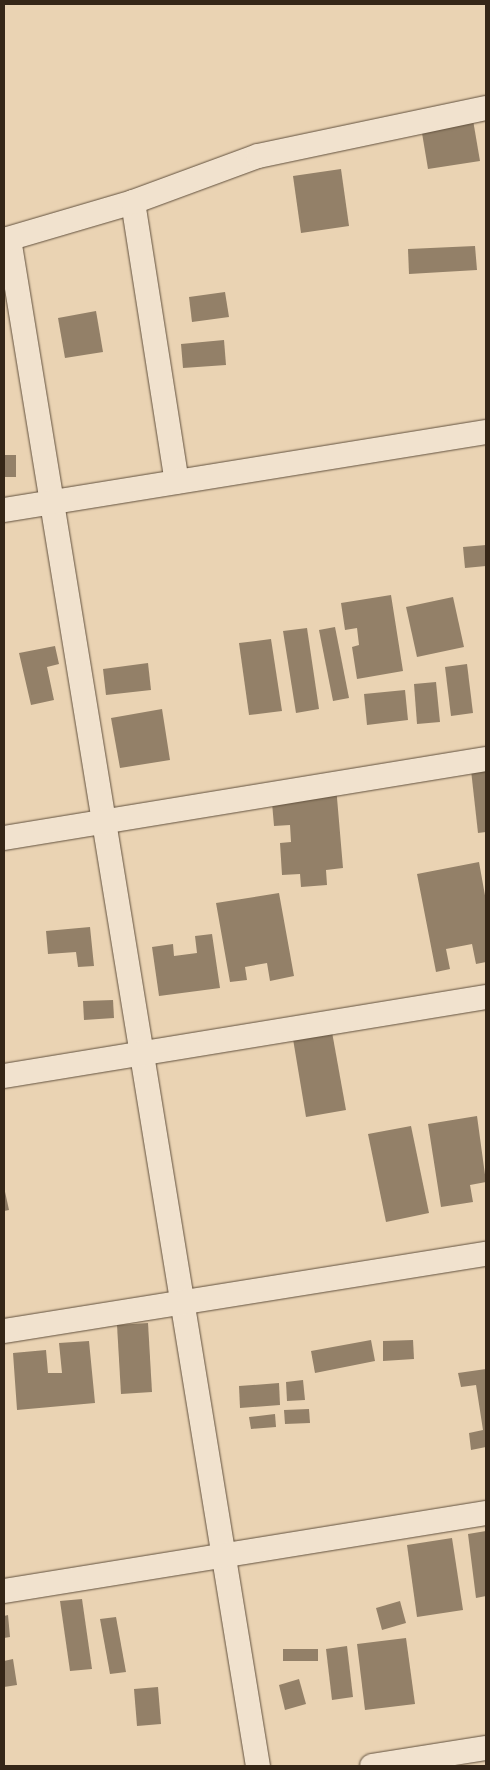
<!DOCTYPE html>
<style>
body{margin:0}
#map{position:relative;width:490px;height:1770px;overflow:hidden;background:#ead3b3;font-family:Cardo,serif}
div>[style]{position:absolute}
[style*='--x']{left:calc(var(--x)*1px);top:calc(var(--y)*1px);width:calc(var(--w)*1px);rotate:calc(var(--a)*1deg)}
.building>*{inset:0;background:#938068}
.roads{filter:drop-shadow(0 0 1px #62513e) drop-shadow(0 0 1px #62513e)}
.minor>*{height:24px;margin:-12px;padding:0 12px;transform-origin:12px;border-radius:12px;background:#f1e2ce}
span{translate:-50% -50%;white-space:nowrap;text-align:center;line-height:1.15;-webkit-text-stroke:5px #f1e2ce;paint-order:stroke}
.frame{position:absolute;inset:0;border:5px solid #352617;pointer-events:none}
</style>
<div id="map">
<div class="building">
<i style="clip-path:polygon(473px 120px,480px 161px,428px 169px,421px 127px)"></i>
<i style="clip-path:polygon(341px 169px,349px 226px,301px 233px,293px 176px)"></i>
<i style="clip-path:polygon(475px 246px,477px 270px,409px 274px,408px 249px)"></i>
<i style="clip-path:polygon(225px 292px,229px 317px,192px 322px,189px 297px)"></i>
<i style="clip-path:polygon(96px 311px,103px 352px,65px 358px,58px 318px)"></i>
<i style="clip-path:polygon(224px 340px,226px 365px,183px 368px,181px 344px)"></i>
<i style="clip-path:polygon(4px 455px,16px 455px,16px 477px,4px 477px)"></i>
<i style="clip-path:polygon(486px 545px,486px 566px,465px 568px,463px 547px)"></i>
<i style="clip-path:polygon(391px 595px,403px 671px,357px 679px,352px 647px,359px 645px,357px 628px,345px 630px,341px 603px)"></i>
<i style="clip-path:polygon(453px 597px,464px 647px,417px 657px,406px 607px)"></i>
<i style="clip-path:polygon(335px 627px,349px 698px,333px 701px,319px 630px)"></i>
<i style="clip-path:polygon(307px 628px,319px 709px,296px 713px,283px 631px)"></i>
<i style="clip-path:polygon(271px 639px,282px 711px,249px 715px,239px 643px)"></i>
<i style="clip-path:polygon(55px 646px,59px 664px,47px 667px,54px 700px,31px 705px,19px 653px)"></i>
<i style="clip-path:polygon(148px 663px,151px 690px,106px 695px,103px 669px)"></i>
<i style="clip-path:polygon(467px 664px,473px 713px,451px 716px,445px 667px)"></i>
<i style="clip-path:polygon(436px 682px,440px 722px,417px 724px,414px 684px)"></i>
<i style="clip-path:polygon(405px 690px,408px 720px,367px 725px,364px 694px)"></i>
<i style="clip-path:polygon(162px 709px,170px 760px,120px 768px,111px 718px)"></i>
<i style="clip-path:polygon(486px 750px,486px 832px,478px 833px,469px 752px)"></i>
<i style="clip-path:polygon(336px 786px,343px 868px,326px 870px,327px 885px,301px 887px,300px 874px,282px 875px,280px 843px,291px 842px,290px 825px,274px 826px,271px 791px)"></i>
<i style="clip-path:polygon(479px 862px,486px 901px,486px 962px,476px 964px,472px 944px,446px 949px,450px 969px,436px 972px,417px 874px)"></i>
<i style="clip-path:polygon(279px 893px,294px 976px,270px 981px,267px 963px,245px 967px,247px 980px,230px 982px,216px 903px)"></i>
<i style="clip-path:polygon(90px 927px,94px 966px,78px 967px,76px 952px,48px 954px,46px 931px)"></i>
<i style="clip-path:polygon(212px 934px,220px 988px,159px 996px,152px 947px,173px 944px,174px 956px,197px 953px,195px 936px)"></i>
<i style="clip-path:polygon(113px 1000px,114px 1018px,84px 1020px,83px 1001px)"></i>
<i style="clip-path:polygon(332px 1032px,346px 1110px,306px 1117px,293px 1039px)"></i>
<i style="clip-path:polygon(477px 1116px,486px 1182px,470px 1185px,473px 1202px,441px 1207px,428px 1124px)"></i>
<i style="clip-path:polygon(411px 1126px,429px 1213px,386px 1222px,368px 1134px)"></i>
<i style="clip-path:polygon(4px 1187px,9px 1210px,4px 1211px)"></i>
<i style="clip-path:polygon(148px 1323px,152px 1392px,121px 1394px,117px 1325px)"></i>
<i style="clip-path:polygon(371px 1340px,375px 1361px,315px 1373px,311px 1351px)"></i>
<i style="clip-path:polygon(413px 1340px,414px 1359px,383px 1361px,383px 1341px)"></i>
<i style="clip-path:polygon(89px 1341px,95px 1403px,17px 1410px,13px 1353px,46px 1350px,48px 1373px,62px 1373px,59px 1343px)"></i>
<i style="clip-path:polygon(486px 1369px,486px 1447px,471px 1450px,469px 1433px,483px 1430px,476px 1385px,461px 1387px,458px 1373px)"></i>
<i style="clip-path:polygon(303px 1380px,305px 1400px,287px 1401px,286px 1382px)"></i>
<i style="clip-path:polygon(279px 1383px,280px 1405px,240px 1408px,239px 1386px)"></i>
<i style="clip-path:polygon(309px 1409px,310px 1423px,285px 1424px,284px 1410px)"></i>
<i style="clip-path:polygon(275px 1414px,276px 1427px,251px 1429px,249px 1417px)"></i>
<i style="clip-path:polygon(486px 1531px,486px 1596px,476px 1598px,468px 1534px)"></i>
<i style="clip-path:polygon(452px 1538px,463px 1610px,417px 1617px,407px 1545px)"></i>
<i style="clip-path:polygon(82px 1599px,92px 1669px,70px 1671px,60px 1601px)"></i>
<i style="clip-path:polygon(400px 1601px,406px 1623px,382px 1630px,376px 1608px)"></i>
<i style="clip-path:polygon(8px 1615px,10px 1637px,4px 1638px,4px 1616px)"></i>
<i style="clip-path:polygon(116px 1617px,126px 1672px,110px 1674px,100px 1619px)"></i>
<i style="clip-path:polygon(406px 1638px,415px 1704px,365px 1710px,357px 1644px)"></i>
<i style="clip-path:polygon(347px 1646px,353px 1697px,332px 1700px,326px 1649px)"></i>
<i style="clip-path:polygon(283px 1649px,318px 1649px,318px 1661px,283px 1661px)"></i>
<i style="clip-path:polygon(13px 1659px,17px 1685px,4px 1687px,4px 1661px)"></i>
<i style="clip-path:polygon(299px 1679px,306px 1704px,285px 1710px,279px 1685px)"></i>
<i style="clip-path:polygon(158px 1687px,161px 1724px,137px 1726px,134px 1689px)"></i>
</div>
<div class="roads">
<div class="minor">
<i style="--x:133;--y:202;--w:283;--a:81.1"></i>
<i style="--x:9;--y:239;--w:1547;--a:80.74"></i>
<i style="--x:4;--y:240;--w:134;--a:-16.4"></i>
<i style="--x:133;--y:202;--w:133;--a:-20.2"></i>
<i style="--x:258;--y:156;--w:233;--a:-11.9"></i>
<i style="--x:4;--y:510;--w:488;--a:-9.2"></i>
<i style="--x:4;--y:838;--w:488;--a:-9.3"></i>
<i style="--x:4;--y:1076;--w:488;--a:-9.3"></i>
<i style="--x:4;--y:1331;--w:488;--a:-9.1"></i>
<i style="--x:4;--y:1591;--w:488;--a:-9.2"></i>
<i style="--x:372;--y:1766;--w:115;--a:-9"></i>
</div>
</div>
<div class="frame"></div>
</div>
